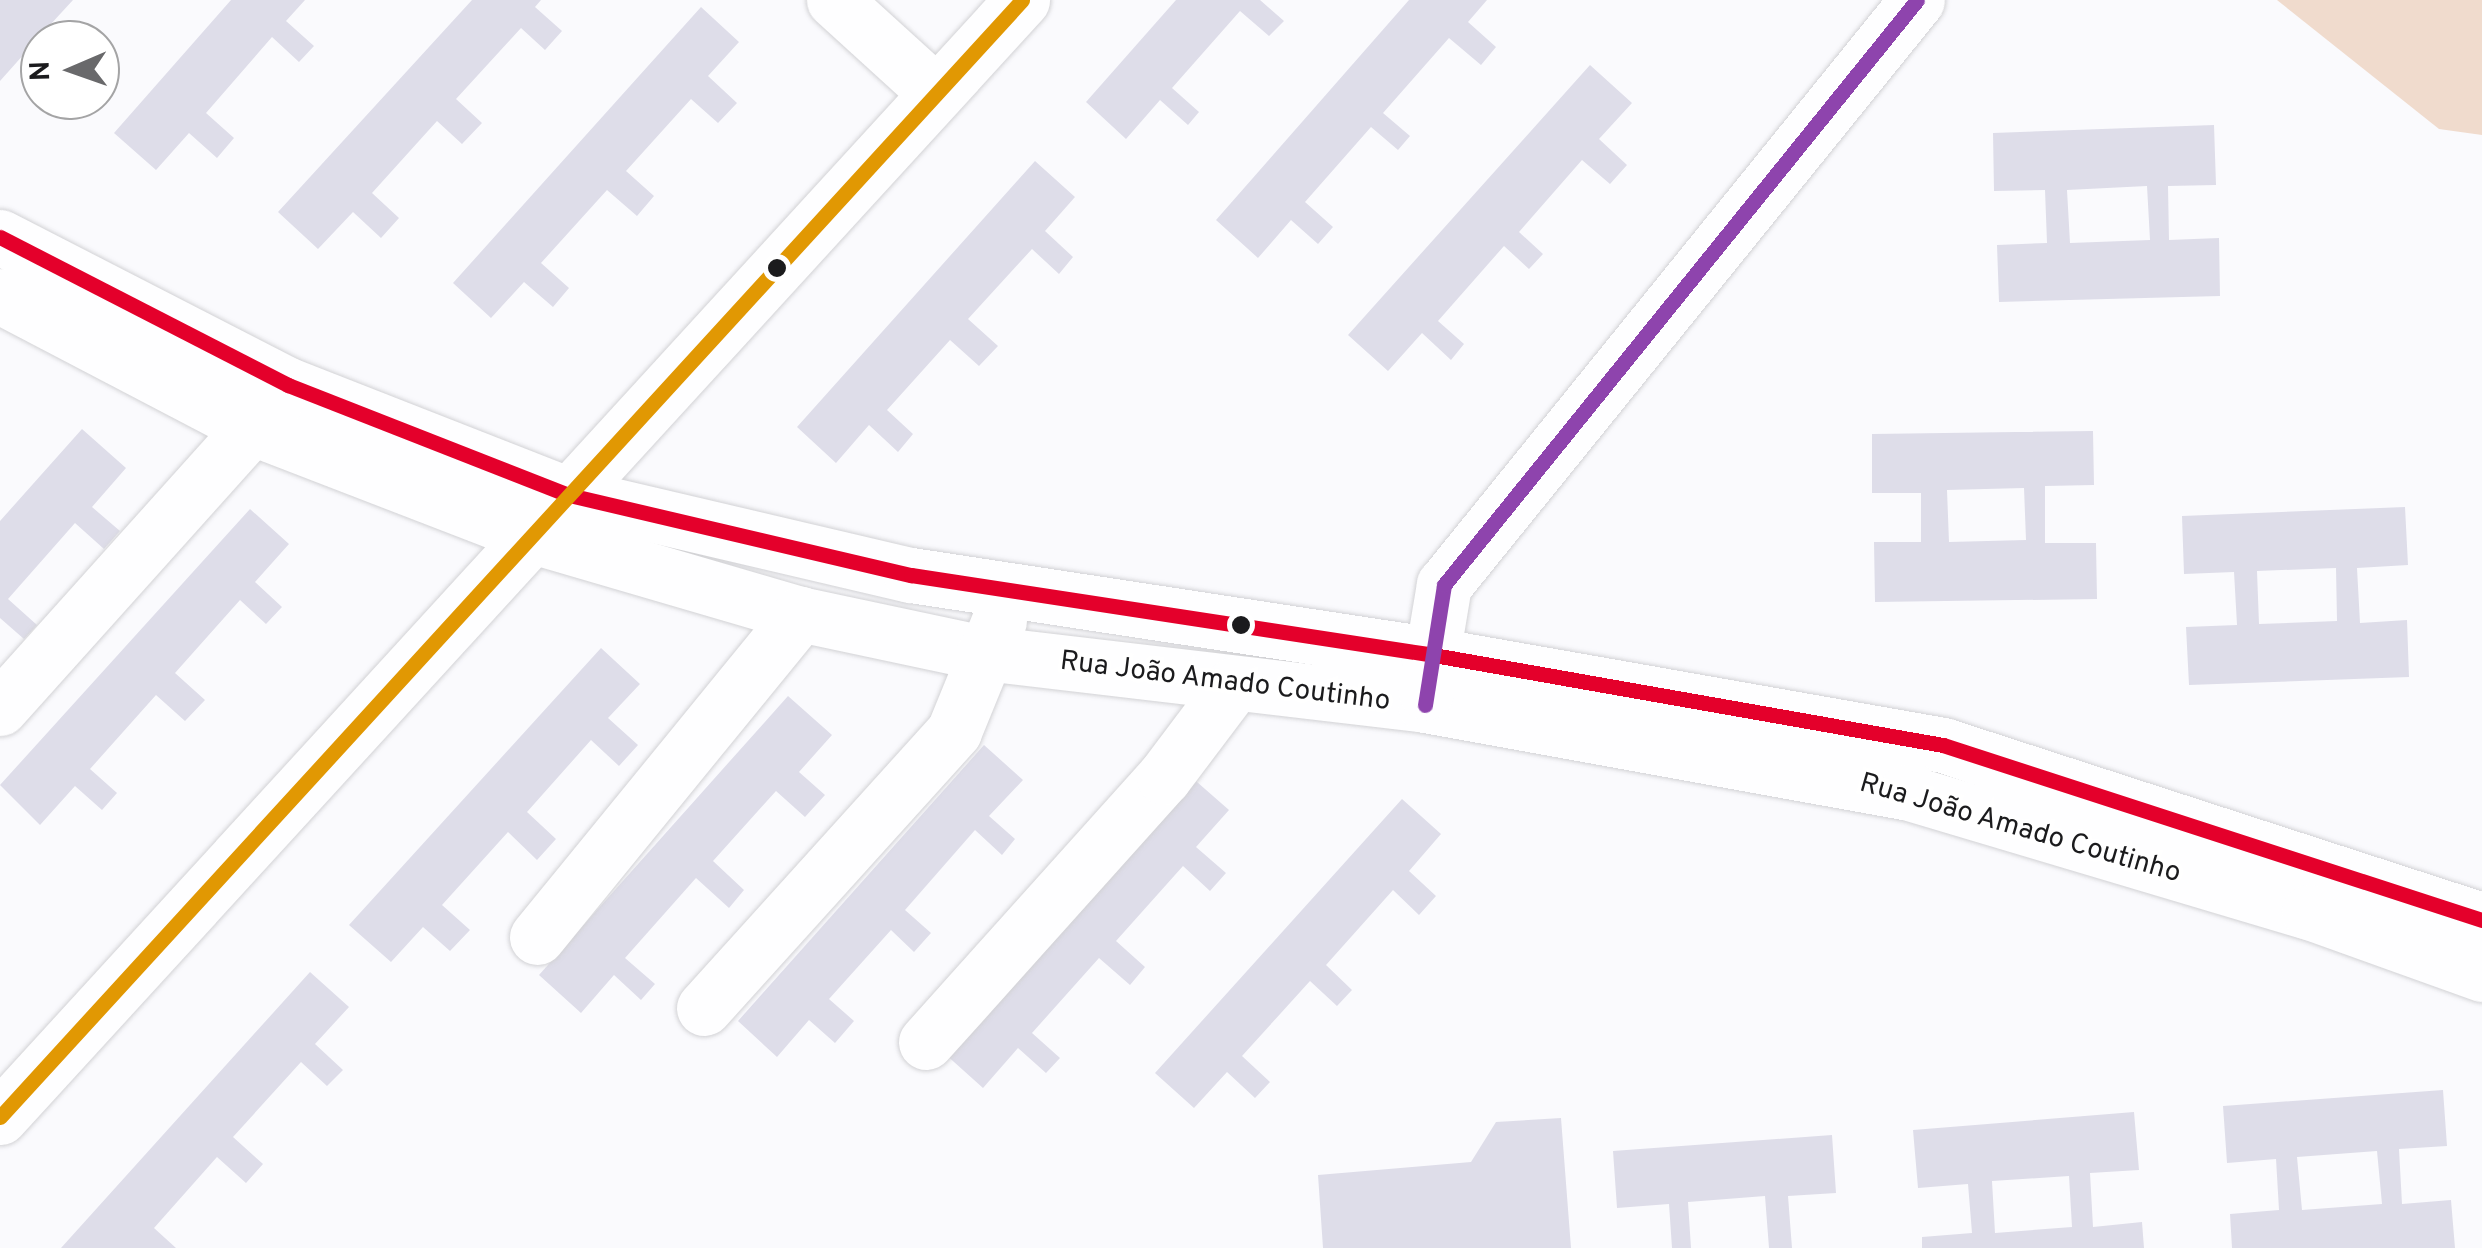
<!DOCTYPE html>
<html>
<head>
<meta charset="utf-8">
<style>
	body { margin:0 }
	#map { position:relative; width:2482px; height:1248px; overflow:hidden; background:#fafafd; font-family:Overpass,sans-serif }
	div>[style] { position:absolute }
	.green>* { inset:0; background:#f0dbcd }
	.building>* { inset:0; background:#dedde9 }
	.roads { filter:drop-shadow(0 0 2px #d2d2d5) drop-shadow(0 0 2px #d2d2d5) }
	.minor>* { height:55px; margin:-27.5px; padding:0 27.5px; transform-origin:27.5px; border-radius:27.5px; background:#fefeff }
	.bus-1>* { height:15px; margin:-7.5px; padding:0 7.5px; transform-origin:7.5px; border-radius:7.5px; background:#e4002b }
	.bus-2>* { height:15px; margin:-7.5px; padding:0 7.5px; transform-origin:7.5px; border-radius:7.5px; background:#8e44ad }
	.bus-3>* { height:15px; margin:-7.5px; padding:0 7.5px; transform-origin:7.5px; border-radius:7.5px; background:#e19803 }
	.dots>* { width:28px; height:28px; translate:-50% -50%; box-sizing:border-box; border:5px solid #fff; border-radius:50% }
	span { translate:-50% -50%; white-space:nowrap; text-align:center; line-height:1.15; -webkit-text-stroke:8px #fff; paint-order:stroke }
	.street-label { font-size:28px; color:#1b1b1d }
	.north { position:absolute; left:20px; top:20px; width:100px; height:100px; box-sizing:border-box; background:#fff; border:2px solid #a4a4a5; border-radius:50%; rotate:268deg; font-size:28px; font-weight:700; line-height:40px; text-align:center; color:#1b1b1d }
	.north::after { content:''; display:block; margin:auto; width:35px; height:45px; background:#69696b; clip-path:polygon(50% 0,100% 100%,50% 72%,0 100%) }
</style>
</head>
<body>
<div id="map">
	<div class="green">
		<div style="clip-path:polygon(2277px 0,2482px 0,2482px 135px,2439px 129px)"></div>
	</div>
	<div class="building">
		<div style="clip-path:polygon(0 0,73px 0,50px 25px,66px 40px,40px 40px,40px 51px,33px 44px,0 81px)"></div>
		<div style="clip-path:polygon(231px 0,305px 0,286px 21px,314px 46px,299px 62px,272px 37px,206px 113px,234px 138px,217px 158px,189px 133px,156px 170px,114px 133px)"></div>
		<div style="clip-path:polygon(472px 0,541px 0,535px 7px,562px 31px,545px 50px,521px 28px,456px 99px,482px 123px,462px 144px,437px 121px,372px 193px,399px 218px,381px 238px,353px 212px,318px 249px,278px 212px)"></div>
		<div style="clip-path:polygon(1176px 0,1260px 0,1284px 21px,1269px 36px,1240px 11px,1172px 88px,1199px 112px,1188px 125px,1160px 100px,1126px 139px,1086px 102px)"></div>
		<div style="clip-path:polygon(1409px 0,1487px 0,1468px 22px,1496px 47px,1481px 65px,1449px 38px,1383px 113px,1410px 136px,1398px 150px,1371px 127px,1305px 202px,1333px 227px,1318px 244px,1291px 220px,1258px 258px,1216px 220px)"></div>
		<div style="clip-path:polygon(701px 7px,739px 42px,708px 76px,737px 103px,718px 123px,691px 99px,626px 171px,654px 196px,637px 216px,607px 190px,541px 263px,569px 288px,553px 307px,524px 282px,491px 318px,453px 283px)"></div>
		<div style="clip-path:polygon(1590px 65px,1632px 103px,1599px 139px,1627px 165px,1610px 184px,1582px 160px,1519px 232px,1543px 254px,1529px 269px,1504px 246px,1438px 321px,1464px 344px,1451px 360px,1422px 333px,1388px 371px,1348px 335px)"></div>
		<div style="clip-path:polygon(evenodd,2214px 125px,2216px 185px,2168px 186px,2169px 240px,2219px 238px,2220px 296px,1999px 302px,1997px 245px,2047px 243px,2045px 190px,1994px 191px,1993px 133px,2214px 125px,2147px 186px,2150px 240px,2070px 243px,2067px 190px,2147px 186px)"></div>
		<div style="clip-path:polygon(1035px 161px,1075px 197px,1045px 231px,1073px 257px,1059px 274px,1032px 249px,968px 319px,998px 346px,979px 366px,950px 340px,887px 410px,913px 434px,898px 452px,869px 425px,836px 463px,797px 427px)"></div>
		<div style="clip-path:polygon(82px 429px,126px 468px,92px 507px,120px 531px,104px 549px,75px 523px,8px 599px,37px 625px,24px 639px,0 618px,0 521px)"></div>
		<div style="clip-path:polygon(evenodd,2093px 431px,2094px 485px,2045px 486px,2045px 543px,2096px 543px,2097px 599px,1875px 602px,1874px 542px,1921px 542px,1921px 493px,1872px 493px,1872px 434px,2093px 431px,2024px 488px,2026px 540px,1949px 542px,1947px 490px,2024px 488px)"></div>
		<div style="clip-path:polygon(evenodd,2405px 507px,2408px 565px,2357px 568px,2360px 623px,2407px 620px,2409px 677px,2189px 685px,2186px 627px,2237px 625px,2234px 572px,2184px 574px,2182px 516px,2405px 507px,2336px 568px,2337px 621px,2259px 624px,2257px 571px,2336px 568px)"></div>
		<div style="clip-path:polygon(250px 509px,289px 544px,255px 582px,282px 607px,266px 624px,240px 600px,175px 673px,205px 700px,185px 721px,156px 695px,90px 769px,117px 793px,102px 810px,75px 786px,40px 825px,0 785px)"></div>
		<div style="clip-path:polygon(601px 648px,640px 684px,608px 718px,638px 745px,619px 766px,591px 740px,527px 812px,556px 839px,537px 860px,508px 832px,442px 905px,470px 930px,450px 951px,423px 927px,391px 962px,349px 925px)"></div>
		<div style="clip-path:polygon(788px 696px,832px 735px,799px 772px,825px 795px,805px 817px,776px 791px,713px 861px,744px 890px,729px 908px,696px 878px,625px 958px,655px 984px,641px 1000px,614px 975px,581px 1013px,539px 975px)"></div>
		<div style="clip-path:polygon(984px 745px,1023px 780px,989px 816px,1015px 839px,1002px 855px,975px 830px,905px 910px,931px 933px,914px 952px,891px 930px,829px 999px,854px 1021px,835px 1043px,809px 1020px,777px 1057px,738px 1021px)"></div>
		<div style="clip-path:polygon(1189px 775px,1229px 810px,1196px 847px,1226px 873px,1210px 891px,1183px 866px,1116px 941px,1145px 967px,1130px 985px,1099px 958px,1032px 1033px,1060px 1058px,1046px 1073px,1018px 1048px,983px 1088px,944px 1053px)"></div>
		<div style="clip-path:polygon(1402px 799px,1441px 834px,1409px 871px,1436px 896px,1419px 915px,1393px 890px,1326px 965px,1352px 990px,1337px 1006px,1310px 981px,1242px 1056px,1270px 1082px,1255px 1098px,1227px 1072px,1194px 1108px,1155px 1073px)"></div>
		<div style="clip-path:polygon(310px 972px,349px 1007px,315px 1044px,343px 1070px,327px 1086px,301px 1062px,233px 1137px,263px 1164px,246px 1183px,217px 1157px,154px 1228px,176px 1248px,61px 1248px)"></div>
		<div style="clip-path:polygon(evenodd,2443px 1090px,2447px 1146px,2399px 1149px,2402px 1204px,2451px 1200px,2455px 1248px,2232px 1248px,2230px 1214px,2279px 1210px,2276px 1159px,2227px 1163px,2223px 1106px,2443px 1090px,2377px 1151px,2382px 1204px,2302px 1210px,2297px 1157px,2377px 1151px)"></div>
		<div style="clip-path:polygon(evenodd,2134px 1112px,2139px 1170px,2090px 1173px,2093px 1227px,2142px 1222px,2144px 1248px,1922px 1248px,1922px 1237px,1972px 1233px,1968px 1184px,1918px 1188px,1913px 1130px,2134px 1112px,2069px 1176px,2072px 1227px,1995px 1233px,1992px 1181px,2069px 1176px)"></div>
		<div style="clip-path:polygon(1561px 1118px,1571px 1248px,1323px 1248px,1318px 1175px,1471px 1162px,1496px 1122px)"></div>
		<div style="clip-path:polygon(1832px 1135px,1836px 1193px,1788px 1196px,1792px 1248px,1769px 1248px,1765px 1196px,1688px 1202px,1691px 1248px,1672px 1248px,1669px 1204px,1617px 1208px,1613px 1151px)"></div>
	</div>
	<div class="roads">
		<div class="minor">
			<div style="left:834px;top:0;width:137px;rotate:42.3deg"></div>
			<div style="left:0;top:237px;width:324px;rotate:27.2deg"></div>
			<div style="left:288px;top:385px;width:302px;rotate:21.4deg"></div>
			<div style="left:569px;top:495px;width:351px;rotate:13.2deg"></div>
			<div style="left:911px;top:575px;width:523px;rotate:8.69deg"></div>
			<div style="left:1428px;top:654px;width:523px;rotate:10.02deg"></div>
			<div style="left:1943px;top:745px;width:567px;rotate:17.99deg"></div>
			<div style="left:0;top:296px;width:285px;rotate:27.6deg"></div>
			<div style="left:253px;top:428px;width:300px;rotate:21.1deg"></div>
			<div style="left:533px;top:536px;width:278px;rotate:16.3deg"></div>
			<div style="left:800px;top:614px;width:188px;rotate:12deg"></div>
			<div style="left:984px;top:653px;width:444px;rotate:6.7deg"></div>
			<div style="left:1425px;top:705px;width:489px;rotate:10.3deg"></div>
			<div style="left:1906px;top:792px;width:420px;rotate:16.6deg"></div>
			<div style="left:2309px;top:912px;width:184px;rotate:19.7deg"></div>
			<div style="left:1426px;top:692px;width:109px;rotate:-80.5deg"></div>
			<div style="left:1444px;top:585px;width:752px;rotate:-51.04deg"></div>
			<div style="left:0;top:708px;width:412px;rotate:-48.1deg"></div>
			<div style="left:537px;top:937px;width:417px;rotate:-50.8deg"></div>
			<div style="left:704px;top:1008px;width:373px;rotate:-47.9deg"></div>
			<div style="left:954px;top:731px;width:119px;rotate:-67.8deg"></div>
			<div style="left:926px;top:1042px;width:356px;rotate:-48.1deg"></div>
			<div style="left:1164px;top:777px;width:116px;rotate:-53deg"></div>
			<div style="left:0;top:1117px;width:1514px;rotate:-47.54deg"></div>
		</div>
	</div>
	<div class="bus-1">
		<div style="left:0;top:237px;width:324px;rotate:27.2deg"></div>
		<div style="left:288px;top:385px;width:302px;rotate:21.4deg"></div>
		<div style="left:569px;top:495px;width:351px;rotate:13.2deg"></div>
		<div style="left:911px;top:575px;width:523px;rotate:8.69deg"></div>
		<div style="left:1428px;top:654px;width:523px;rotate:10.02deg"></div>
		<div style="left:1943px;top:745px;width:567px;rotate:17.99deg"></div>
	</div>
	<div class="bus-2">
		<div style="left:1425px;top:705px;width:121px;rotate:-81deg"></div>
		<div style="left:1444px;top:585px;width:752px;rotate:-51.04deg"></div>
	</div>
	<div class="bus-3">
		<div style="left:0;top:1117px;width:1514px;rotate:-47.54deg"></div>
	</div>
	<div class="dots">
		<div style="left:777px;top:268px;background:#1b1b1d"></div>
		<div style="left:1241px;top:625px;background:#1b1b1d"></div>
	</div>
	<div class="street-label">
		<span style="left:1225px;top:682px;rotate:7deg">Rua João Amado Coutinho</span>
		<span style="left:2020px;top:829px;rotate:16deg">Rua João Amado Coutinho</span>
	</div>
	<div class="north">N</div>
</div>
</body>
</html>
